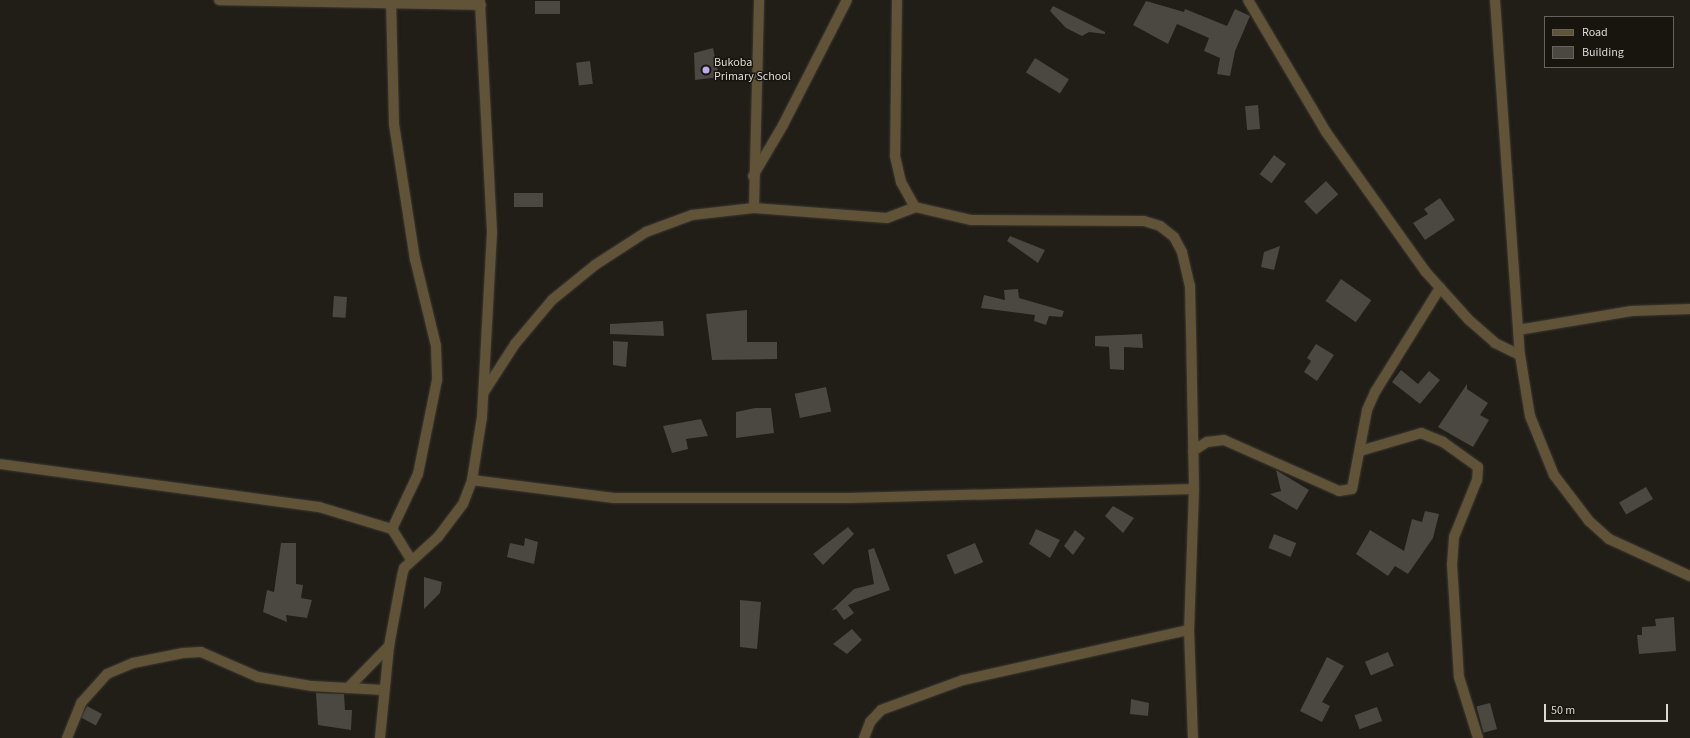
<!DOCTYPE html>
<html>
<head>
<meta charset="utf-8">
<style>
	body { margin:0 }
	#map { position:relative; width:1690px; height:738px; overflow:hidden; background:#211e18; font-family:"Source Sans 3",sans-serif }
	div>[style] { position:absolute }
	.building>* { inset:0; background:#4b4741; transform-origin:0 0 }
	.roads { filter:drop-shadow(0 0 1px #3b3832) drop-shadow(0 0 1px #3b3832) }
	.minor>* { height:10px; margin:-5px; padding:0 5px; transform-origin:5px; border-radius:5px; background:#605337 }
	.dots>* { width:11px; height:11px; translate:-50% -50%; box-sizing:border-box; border:2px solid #18150f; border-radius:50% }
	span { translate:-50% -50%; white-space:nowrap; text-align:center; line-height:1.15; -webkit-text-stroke:3px #18150f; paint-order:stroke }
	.poi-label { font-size:12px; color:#dbd9d5 }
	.left { translate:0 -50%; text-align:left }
	.legend { position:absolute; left:1544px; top:16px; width:130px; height:52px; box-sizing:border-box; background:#18150f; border:1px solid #66635e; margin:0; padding:5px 7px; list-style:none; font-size:12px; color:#dbd9d5 }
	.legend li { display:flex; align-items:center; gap:8px; height:20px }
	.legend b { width:20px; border:1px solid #66635e }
	.scale { position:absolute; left:1544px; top:704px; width:124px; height:18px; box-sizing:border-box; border:2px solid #dbd9d5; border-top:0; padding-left:5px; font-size:12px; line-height:14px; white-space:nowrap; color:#dbd9d5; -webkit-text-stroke:3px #18150f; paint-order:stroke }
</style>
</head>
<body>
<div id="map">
	<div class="building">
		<div style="left:560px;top:1px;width:13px;height:25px;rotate:90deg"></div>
		<div style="clip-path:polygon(1146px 1px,1184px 12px,1185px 9px,1227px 26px,1235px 9px,1250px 16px,1235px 51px,1230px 76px,1217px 74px,1220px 58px,1204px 51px,1209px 38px,1177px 24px,1168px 44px,1133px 25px)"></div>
		<div style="clip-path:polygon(1053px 6px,1105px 32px,1105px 34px,1089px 32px,1082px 36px,1066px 28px,1050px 11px)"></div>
		<div style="clip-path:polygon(713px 48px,719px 77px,695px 80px,694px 53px)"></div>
		<div style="left:1035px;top:58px;width:40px;height:17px;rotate:32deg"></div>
		<div style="left:590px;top:61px;width:23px;height:14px;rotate:83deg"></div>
		<div style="left:1258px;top:105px;width:24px;height:13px;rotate:85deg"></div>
		<div style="left:1274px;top:155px;width:15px;height:24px;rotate:37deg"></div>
		<div style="left:1326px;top:181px;width:18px;height:30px;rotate:47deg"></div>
		<div style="left:543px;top:193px;width:14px;height:29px;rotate:90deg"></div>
		<div style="clip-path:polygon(1440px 198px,1455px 220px,1425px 240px,1413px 223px,1428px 214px,1424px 209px)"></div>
		<div style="clip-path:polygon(1010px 236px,1045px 250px,1038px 263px,1007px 241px)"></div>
		<div style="clip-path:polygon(1280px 246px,1274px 270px,1261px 267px,1264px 252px)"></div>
		<div style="left:1341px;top:279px;width:37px;height:27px;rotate:35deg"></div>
		<div style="clip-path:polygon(1018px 289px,1019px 298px,1064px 311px,1062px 317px,1049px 316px,1046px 325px,1034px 321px,1035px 315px,981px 308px,984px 295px,1005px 300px,1004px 290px)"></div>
		<div style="left:334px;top:296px;width:13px;height:21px;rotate:4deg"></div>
		<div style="clip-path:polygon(747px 310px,747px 342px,777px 342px,777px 359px,712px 360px,706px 314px)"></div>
		<div style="clip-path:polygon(663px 321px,664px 336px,610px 334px,610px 324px)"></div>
		<div style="clip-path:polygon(1142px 334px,1143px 348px,1124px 347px,1124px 370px,1110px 369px,1109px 347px,1095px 346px,1095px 336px)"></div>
		<div style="clip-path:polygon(613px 341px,628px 342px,626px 367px,613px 365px)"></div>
		<div style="clip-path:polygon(1316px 344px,1334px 355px,1317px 381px,1304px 372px,1311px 361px,1307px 358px)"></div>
		<div style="clip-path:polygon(1401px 370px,1418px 384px,1429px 371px,1440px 380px,1420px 404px,1392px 382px)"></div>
		<div style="clip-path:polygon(1467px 384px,1467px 389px,1488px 403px,1480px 415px,1489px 420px,1473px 447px,1438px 427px)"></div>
		<div style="left:826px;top:387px;width:25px;height:32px;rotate:78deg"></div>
		<div style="clip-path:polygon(755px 408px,771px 408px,774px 433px,736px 438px,736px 412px)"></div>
		<div style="clip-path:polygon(701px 419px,708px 436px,686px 439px,688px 449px,672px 453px,663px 426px)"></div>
		<div style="clip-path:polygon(1276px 470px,1309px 490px,1297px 510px,1270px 494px,1281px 491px)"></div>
		<div style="left:1646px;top:487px;width:14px;height:31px;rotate:60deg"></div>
		<div style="clip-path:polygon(1113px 506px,1134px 518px,1123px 533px,1105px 516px)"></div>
		<div style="clip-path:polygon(1425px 511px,1439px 514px,1433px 538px,1408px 574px,1395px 566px,1388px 576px,1356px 554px,1370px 530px,1404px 551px,1412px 519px,1422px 522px)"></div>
		<div style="clip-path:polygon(848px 527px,854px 534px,823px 565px,813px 554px)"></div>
		<div style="clip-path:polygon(1036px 529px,1060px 540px,1050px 558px,1029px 544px)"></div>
		<div style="clip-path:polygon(1075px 530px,1085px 538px,1073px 555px,1064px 546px)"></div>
		<div style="left:1274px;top:534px;width:24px;height:15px;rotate:22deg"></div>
		<div style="clip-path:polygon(525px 538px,538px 542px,534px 564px,507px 557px,510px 543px,524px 546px)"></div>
		<div style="clip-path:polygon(281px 543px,296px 543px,296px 584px,303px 585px,301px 598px,312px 600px,307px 618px,286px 615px,287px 622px,263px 612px,267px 590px,274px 592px)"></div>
		<div style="left:975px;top:543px;width:21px;height:31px;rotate:67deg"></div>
		<div style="clip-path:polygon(874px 548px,890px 590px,848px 605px,854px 613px,844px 620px,836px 609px,831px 611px,854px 589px,874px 584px,868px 550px)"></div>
		<div style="clip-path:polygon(424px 577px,442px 582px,440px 593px,424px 609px)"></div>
		<div style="clip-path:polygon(740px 600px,761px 602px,757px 649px,740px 647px)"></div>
		<div style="clip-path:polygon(1674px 617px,1676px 651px,1639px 654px,1637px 635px,1642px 635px,1642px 627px,1656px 626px,1655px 619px)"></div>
		<div style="clip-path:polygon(852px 629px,862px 640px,847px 654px,833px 644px)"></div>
		<div style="left:1388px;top:652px;width:15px;height:25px;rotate:67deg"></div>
		<div style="clip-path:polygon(1327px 657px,1344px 666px,1322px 702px,1330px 706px,1322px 722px,1300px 711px)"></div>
		<div style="clip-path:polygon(316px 693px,344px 694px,345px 710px,352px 710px,351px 730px,318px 725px)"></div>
		<div style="clip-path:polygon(1131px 699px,1149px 703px,1148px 716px,1130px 714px)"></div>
		<div style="left:1490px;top:703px;width:27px;height:14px;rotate:75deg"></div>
		<div style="left:87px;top:706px;width:17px;height:13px;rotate:28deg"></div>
		<div style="left:1377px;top:707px;width:15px;height:24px;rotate:70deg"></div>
	</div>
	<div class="roads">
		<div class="minor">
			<div style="left:219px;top:0;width:262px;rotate:1.1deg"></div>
			<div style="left:391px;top:0;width:124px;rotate:88.6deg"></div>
			<div style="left:394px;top:124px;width:137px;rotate:81.2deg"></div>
			<div style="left:415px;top:259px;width:89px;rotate:76.4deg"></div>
			<div style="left:436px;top:346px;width:34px;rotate:88deg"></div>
			<div style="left:437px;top:380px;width:96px;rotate:101.4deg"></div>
			<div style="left:418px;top:474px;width:61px;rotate:115.3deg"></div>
			<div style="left:897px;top:0;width:156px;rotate:90.7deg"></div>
			<div style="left:895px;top:156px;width:27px;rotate:77deg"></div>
			<div style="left:901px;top:182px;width:29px;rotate:61deg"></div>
			<div style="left:915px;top:207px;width:57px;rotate:13.1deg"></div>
			<div style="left:971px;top:220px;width:173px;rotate:0.3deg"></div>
			<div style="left:1144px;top:221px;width:17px;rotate:17deg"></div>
			<div style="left:1160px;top:226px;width:18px;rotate:38deg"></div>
			<div style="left:1174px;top:237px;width:17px;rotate:62deg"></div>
			<div style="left:1182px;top:252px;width:35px;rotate:77deg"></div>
			<div style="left:1190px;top:286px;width:44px;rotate:88.7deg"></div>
			<div style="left:1191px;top:330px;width:159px;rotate:88.9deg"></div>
			<div style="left:1194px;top:489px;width:141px;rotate:92deg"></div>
			<div style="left:1189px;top:630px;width:108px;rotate:87.9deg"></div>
			<div style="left:1248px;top:0;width:153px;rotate:59.4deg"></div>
			<div style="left:1326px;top:132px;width:171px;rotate:54.5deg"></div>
			<div style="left:1425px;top:271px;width:66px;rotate:48.1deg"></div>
			<div style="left:1469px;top:320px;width:35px;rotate:41deg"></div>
			<div style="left:1495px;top:343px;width:28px;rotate:26deg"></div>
			<div style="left:1495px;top:0;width:356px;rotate:86deg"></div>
			<div style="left:1520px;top:355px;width:62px;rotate:80.7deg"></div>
			<div style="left:1530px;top:416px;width:64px;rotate:67.9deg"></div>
			<div style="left:1554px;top:475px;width:58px;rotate:52.7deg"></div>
			<div style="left:1589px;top:521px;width:27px;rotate:42deg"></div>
			<div style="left:1609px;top:539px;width:89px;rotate:24.6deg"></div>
			<div style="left:753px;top:176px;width:59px;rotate:-59.5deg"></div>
			<div style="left:783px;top:125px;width:140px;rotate:-62.9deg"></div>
			<div style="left:754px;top:208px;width:208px;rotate:-88.6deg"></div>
			<div style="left:1518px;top:330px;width:115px;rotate:-9.5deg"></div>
			<div style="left:1631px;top:311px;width:59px;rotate:-1.9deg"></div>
			<div style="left:484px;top:392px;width:57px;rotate:-57.1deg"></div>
			<div style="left:515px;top:344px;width:57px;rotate:-49.9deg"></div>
			<div style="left:552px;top:300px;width:55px;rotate:-39.1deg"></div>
			<div style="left:595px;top:265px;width:61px;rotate:-32.9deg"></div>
			<div style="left:646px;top:232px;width:49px;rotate:-20.3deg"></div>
			<div style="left:692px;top:215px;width:62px;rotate:-6.4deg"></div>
			<div style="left:754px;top:208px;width:133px;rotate:4.3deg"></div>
			<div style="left:887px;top:218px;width:30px;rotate:-21deg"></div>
			<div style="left:1193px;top:451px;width:17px;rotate:-33deg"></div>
			<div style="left:1207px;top:442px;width:17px;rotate:-7deg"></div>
			<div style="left:1224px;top:440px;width:126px;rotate:23.9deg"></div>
			<div style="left:1339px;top:491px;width:13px;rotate:-9deg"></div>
			<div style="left:1352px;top:489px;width:80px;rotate:-79.2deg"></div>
			<div style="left:1367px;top:410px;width:20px;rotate:-66deg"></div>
			<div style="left:1375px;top:392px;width:123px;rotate:-58deg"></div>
			<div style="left:1360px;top:451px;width:64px;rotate:-16.4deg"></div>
			<div style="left:1421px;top:433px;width:24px;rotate:22deg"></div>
			<div style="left:1443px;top:442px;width:43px;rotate:35.5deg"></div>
			<div style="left:1478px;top:467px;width:13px;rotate:94deg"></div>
			<div style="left:1477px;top:480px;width:61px;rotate:112deg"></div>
			<div style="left:1454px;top:537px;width:27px;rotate:94deg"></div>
			<div style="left:1452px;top:564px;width:113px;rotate:86.5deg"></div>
			<div style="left:1459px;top:677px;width:64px;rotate:72.7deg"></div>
			<div style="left:0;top:464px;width:322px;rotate:7.7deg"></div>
			<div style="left:319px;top:507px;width:76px;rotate:16.8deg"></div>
			<div style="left:392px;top:529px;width:36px;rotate:58deg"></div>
			<div style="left:472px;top:480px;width:143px;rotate:7.2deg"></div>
			<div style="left:614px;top:498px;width:235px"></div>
			<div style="left:849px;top:498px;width:345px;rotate:-1.5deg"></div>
			<div style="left:348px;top:688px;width:59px;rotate:-45.7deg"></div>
			<div style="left:67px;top:738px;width:38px;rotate:-68deg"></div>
			<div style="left:81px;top:703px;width:39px;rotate:-48deg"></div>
			<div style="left:107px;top:674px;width:28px;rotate:-23deg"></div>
			<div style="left:133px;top:663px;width:51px;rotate:-11.3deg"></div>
			<div style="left:183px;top:653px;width:18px;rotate:-3deg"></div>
			<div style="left:201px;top:652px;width:62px;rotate:23.7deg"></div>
			<div style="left:258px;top:677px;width:55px;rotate:9.5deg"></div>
			<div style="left:312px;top:686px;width:72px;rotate:3.2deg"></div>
			<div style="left:380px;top:738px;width:92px;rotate:-84.4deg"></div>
			<div style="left:389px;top:646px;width:71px;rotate:-79.5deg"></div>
			<div style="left:402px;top:576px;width:8px;rotate:-76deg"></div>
			<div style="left:404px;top:568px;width:46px;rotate:-42.4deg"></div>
			<div style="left:438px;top:537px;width:41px;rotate:-52.9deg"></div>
			<div style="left:463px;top:504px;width:26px;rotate:-69deg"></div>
			<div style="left:472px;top:480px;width:64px;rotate:-81deg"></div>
			<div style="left:482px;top:417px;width:185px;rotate:-86.9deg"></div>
			<div style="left:492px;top:232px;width:232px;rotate:-93deg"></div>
			<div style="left:864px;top:738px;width:17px;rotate:-69deg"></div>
			<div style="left:870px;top:722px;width:16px;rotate:-47deg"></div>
			<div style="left:881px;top:710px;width:87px;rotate:-20.1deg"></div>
			<div style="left:963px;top:680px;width:231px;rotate:-12.5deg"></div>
		</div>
	</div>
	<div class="dots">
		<div style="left:706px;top:70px;background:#bda9f5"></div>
	</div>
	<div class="poi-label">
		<span class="left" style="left:714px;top:70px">Bukoba<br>Primary School</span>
	</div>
	<ul class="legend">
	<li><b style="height:5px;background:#605337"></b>Road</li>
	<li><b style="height:11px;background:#4b4741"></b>Building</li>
	</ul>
	<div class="scale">50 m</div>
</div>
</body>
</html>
